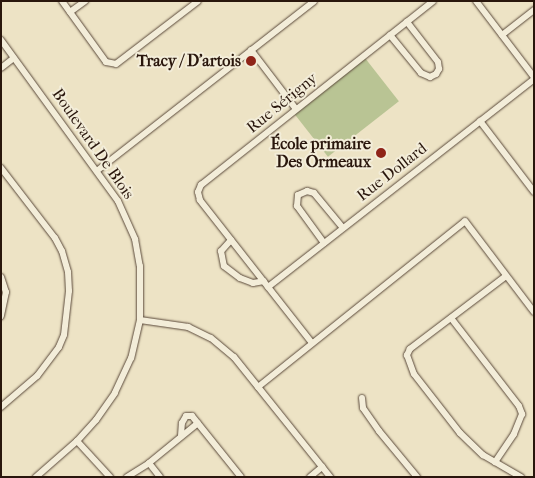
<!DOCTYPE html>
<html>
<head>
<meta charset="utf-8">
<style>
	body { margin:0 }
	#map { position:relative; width:535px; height:478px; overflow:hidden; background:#ede3c5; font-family:"IM FELL French Canon",serif }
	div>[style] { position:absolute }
	.green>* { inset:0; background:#b9c494; transform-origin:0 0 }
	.roads { filter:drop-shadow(0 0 1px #5a493a) drop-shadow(0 0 1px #5a493a) }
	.minor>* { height:6px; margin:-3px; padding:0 3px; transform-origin:3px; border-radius:3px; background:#f3edd9 }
	.dots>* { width:14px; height:14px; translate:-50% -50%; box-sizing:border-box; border:2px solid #f3edd9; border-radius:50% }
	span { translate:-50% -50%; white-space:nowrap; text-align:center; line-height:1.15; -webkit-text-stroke:4px #f3edd9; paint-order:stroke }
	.poi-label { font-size:16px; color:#29160c; font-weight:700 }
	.right { translate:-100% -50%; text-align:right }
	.street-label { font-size:16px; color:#29160c }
	.frame { position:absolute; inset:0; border:2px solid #29160c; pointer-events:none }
</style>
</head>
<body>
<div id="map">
	<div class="green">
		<div style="left:365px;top:58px;width:55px;height:90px;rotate:52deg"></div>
	</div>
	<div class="roads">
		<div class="minor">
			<div style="left:62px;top:1px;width:75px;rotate:54.2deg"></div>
			<div style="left:106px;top:62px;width:10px;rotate:11deg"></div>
			<div style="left:116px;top:64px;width:103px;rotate:-37.5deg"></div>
			<div style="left:476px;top:1px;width:96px;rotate:52.7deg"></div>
			<div style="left:70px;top:12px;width:19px;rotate:-36deg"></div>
			<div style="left:390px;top:35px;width:49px;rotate:50.8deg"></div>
			<div style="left:421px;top:73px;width:10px;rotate:24deg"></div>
			<div style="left:430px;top:77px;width:7px;rotate:-27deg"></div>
			<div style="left:436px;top:74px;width:6px;rotate:-59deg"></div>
			<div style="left:439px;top:69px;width:7px;rotate:-98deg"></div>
			<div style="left:438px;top:62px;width:51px;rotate:-127.8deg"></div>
			<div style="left:502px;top:35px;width:41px;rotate:-38deg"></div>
			<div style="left:1px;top:40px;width:199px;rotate:54deg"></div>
			<div style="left:118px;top:201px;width:42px;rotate:65.9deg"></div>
			<div style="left:135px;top:239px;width:27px;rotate:80deg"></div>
			<div style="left:140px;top:266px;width:54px;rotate:90deg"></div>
			<div style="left:140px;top:320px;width:39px;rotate:103deg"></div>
			<div style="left:131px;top:358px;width:38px;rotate:115deg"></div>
			<div style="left:115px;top:393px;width:33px;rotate:125deg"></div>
			<div style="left:96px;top:420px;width:28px;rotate:132deg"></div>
			<div style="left:77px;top:441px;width:55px;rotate:138.7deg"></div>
			<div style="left:251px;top:50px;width:74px;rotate:52.7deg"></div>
			<div style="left:1px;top:68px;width:16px;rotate:-38deg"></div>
			<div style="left:480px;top:121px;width:89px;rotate:52.7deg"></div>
			<div style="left:1px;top:168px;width:88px;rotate:52.4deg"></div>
			<div style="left:55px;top:238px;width:15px;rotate:62deg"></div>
			<div style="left:62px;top:251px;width:22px;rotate:74deg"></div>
			<div style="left:68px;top:272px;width:19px;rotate:87deg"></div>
			<div style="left:69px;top:291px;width:44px;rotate:96.5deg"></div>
			<div style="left:64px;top:335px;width:13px;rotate:113deg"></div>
			<div style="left:59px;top:347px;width:36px;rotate:127deg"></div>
			<div style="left:37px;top:376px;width:48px;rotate:139.3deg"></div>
			<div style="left:98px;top:170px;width:274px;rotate:-38deg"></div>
			<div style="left:231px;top:240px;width:15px;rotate:132deg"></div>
			<div style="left:221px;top:251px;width:15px;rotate:79deg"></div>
			<div style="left:224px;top:266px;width:20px;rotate:37deg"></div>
			<div style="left:240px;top:278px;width:14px;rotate:21deg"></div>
			<div style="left:253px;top:283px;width:11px;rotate:-10deg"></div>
			<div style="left:324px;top:243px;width:46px;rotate:-126.1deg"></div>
			<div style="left:297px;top:206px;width:11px;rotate:-85deg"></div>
			<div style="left:298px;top:195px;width:10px;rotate:-24deg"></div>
			<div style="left:307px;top:191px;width:7px;rotate:16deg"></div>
			<div style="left:314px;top:193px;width:45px;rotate:50.4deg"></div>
			<div style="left:506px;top:276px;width:121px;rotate:142.8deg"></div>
			<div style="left:410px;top:349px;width:7px;rotate:117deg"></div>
			<div style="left:407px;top:355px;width:20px;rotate:70deg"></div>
			<div style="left:414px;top:374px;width:75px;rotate:52.1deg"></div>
			<div style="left:460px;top:433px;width:32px;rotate:44deg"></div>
			<div style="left:483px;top:455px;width:44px;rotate:30.1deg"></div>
			<div style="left:1px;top:277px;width:16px;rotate:72deg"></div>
			<div style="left:6px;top:292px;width:25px;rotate:102deg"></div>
			<div style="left:268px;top:287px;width:338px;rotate:-38deg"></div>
			<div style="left:451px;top:318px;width:111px;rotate:52.3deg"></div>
			<div style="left:519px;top:406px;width:9px;rotate:69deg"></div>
			<div style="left:522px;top:414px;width:22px;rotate:112deg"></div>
			<div style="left:514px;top:434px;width:34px;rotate:124deg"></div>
			<div style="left:140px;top:320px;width:49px;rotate:8.3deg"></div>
			<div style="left:188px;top:327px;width:25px;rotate:26deg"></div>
			<div style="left:211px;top:338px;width:30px;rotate:40deg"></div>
			<div style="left:234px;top:357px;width:154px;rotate:51.3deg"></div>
			<div style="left:312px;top:343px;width:182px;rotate:-128.1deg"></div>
			<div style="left:200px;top:200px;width:8px;rotate:-104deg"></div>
			<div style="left:198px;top:192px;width:8px;rotate:-67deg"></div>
			<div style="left:201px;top:185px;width:296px;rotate:-38.4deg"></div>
			<div style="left:258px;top:387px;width:265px;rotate:-38.7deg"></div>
			<div style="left:465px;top:221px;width:114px;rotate:52.8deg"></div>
			<div style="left:362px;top:398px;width:10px;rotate:84deg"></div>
			<div style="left:363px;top:408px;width:28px;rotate:55deg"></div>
			<div style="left:379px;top:431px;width:60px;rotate:50.4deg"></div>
			<div style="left:181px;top:436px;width:13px;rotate:-86deg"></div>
			<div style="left:182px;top:423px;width:8px;rotate:-60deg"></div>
			<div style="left:186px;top:416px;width:6px"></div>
			<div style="left:192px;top:416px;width:78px;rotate:51.2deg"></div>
			<div style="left:77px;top:441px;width:49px;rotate:47.5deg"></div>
			<div style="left:149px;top:463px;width:18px;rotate:52deg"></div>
			<div style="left:127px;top:477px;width:26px;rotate:-32deg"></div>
			<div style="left:149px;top:463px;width:63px;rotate:-39.2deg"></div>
			<div style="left:310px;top:477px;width:16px;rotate:-40deg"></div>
		</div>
	</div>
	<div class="dots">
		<div style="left:251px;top:61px;background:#8f2418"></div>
		<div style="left:381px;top:153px;background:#8f2418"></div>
	</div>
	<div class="poi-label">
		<span class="right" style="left:241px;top:61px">Tracy / D'artois</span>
		<span class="right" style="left:371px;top:153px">École primaire<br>Des Ormeaux</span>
	</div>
	<div class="street-label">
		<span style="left:282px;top:103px;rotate:-39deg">Rue Sérigny</span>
		<span style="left:93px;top:144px;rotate:55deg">Boulevard De Blois</span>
		<span style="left:392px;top:172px;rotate:-38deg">Rue Dollard</span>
	</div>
	<div class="frame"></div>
</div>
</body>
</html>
